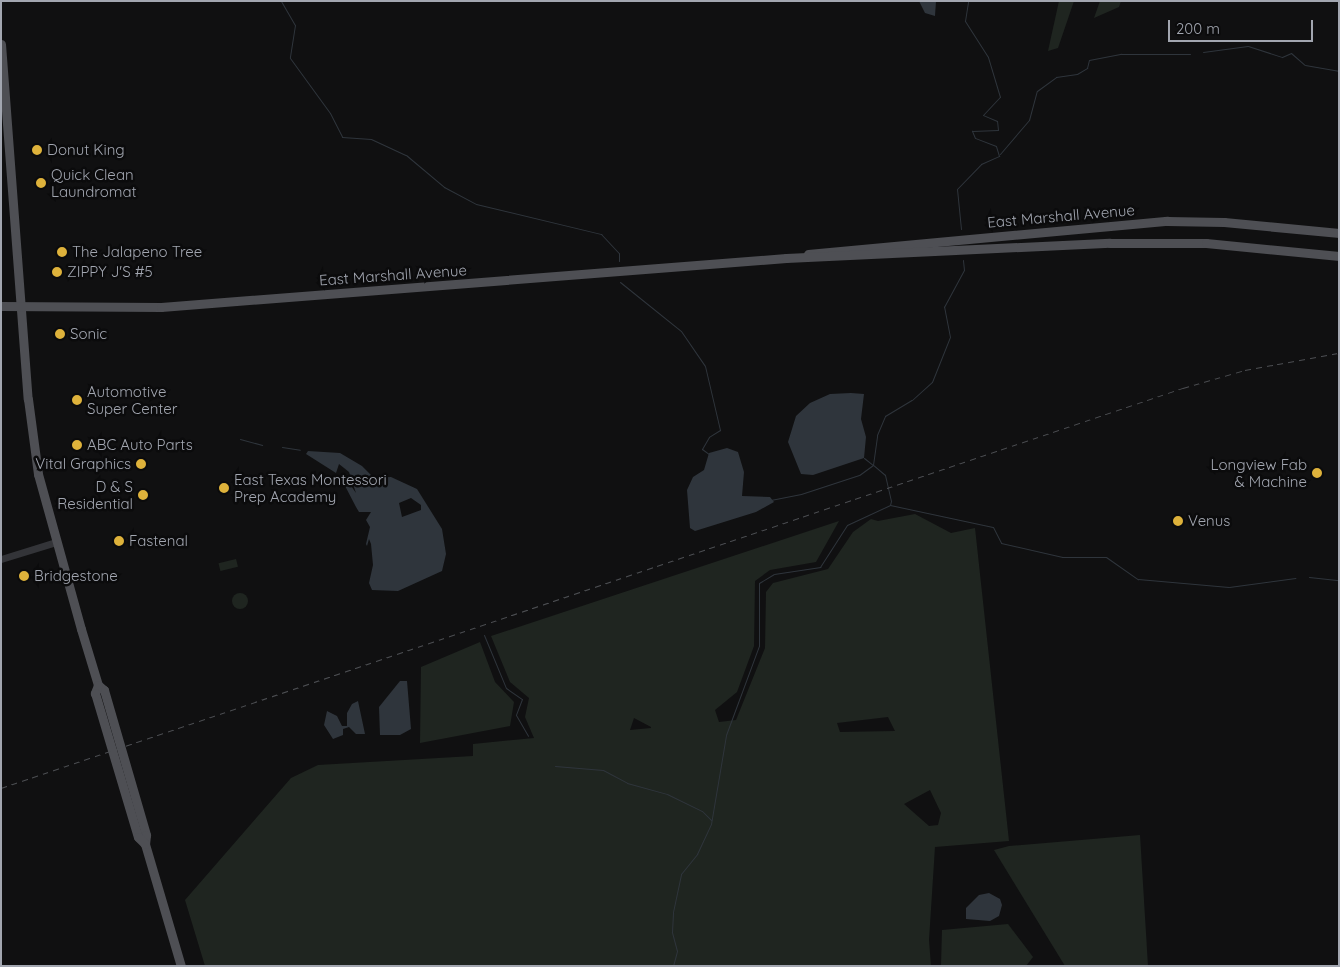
<!DOCTYPE html>
<html>
<head>
<meta charset="utf-8">
<style>
	body { margin:0 }
	#map { position:relative; width:1340px; height:967px; overflow:hidden; background:#101011; font-family:Quicksand,sans-serif }
	div>[style] { position:absolute }
	.green>* { inset:0; background:#1f2520; transform-origin:0 0 }
	.round { border-radius:50% }
	.water>* { inset:0; background:#2f353c }
	.stream>* { height:1px; margin:-0.5px; padding:0 0.5px; transform-origin:0.5px; border-radius:0.5px; background:#2f353c }
	.tertiary>* { height:7px; margin:-3.5px; padding:0 3.5px; transform-origin:3.5px; border-radius:3.5px; background:#333438 }
	.primary>* { height:9px; margin:-4.5px; padding:0 4.5px; transform-origin:4.5px; border-radius:4.5px; background:#4e4f54 }
	.rail>* { height:1px; margin-top:-0.5px; transform-origin:0; background:repeating-linear-gradient(90deg,#4c4e52 0 6px,transparent 0 11px) }
	.dots>* { width:14px; height:14px; translate:-50% -50%; box-sizing:border-box; border:2px solid #0b0b0c; border-radius:50% }
	span { translate:-50% -50%; white-space:nowrap; text-align:center; line-height:1.15; -webkit-text-stroke:5px #0b0b0c; paint-order:stroke }
	.poi-label { font-size:15px; color:#a2a6b0 }
	.left { translate:0 -50%; text-align:left }
	.right { translate:-100% -50%; text-align:right }
	.street-label { font-size:15px; color:#a2a6b0 }
	.frame { position:absolute; inset:0; border:2px solid #a2a6b0; pointer-events:none }
	.scale { position:absolute; left:1168px; top:20px; width:145px; height:22px; box-sizing:border-box; border:2px solid #a2a6b0; border-top:0; padding-left:6px; font-size:15px; line-height:18px; white-space:nowrap; color:#a2a6b0; -webkit-text-stroke:4px #0b0b0c; paint-order:stroke }
</style>
</head>
<body>
<div id="map">
	<div class="green">
		<div style="clip-path:polygon(1059px 1px,1074px 1px,1058px 48px,1048px 51px)"></div>
		<div style="clip-path:polygon(1100px 1px,1121px 1px,1119px 7px,1094px 18px)"></div>
		<div style="clip-path:polygon(evenodd,915px 514px,951px 533px,975px 528px,1009px 841px,935px 847px,929px 940px,931px 966px,205px 966px,185px 900px,291px 778px,318px 765px,473px 756px,473px 744px,534px 738px,525px 717px,529px 698px,510px 682px,491px 636px,839px 521px,816px 562px,770px 570px,755px 581px,754px 646px,737px 692px,715px 710px,719px 722px,736px 720px,765px 648px,766px 592px,773px 583px,828px 569px,853px 532px,871px 519px,878px 521px,915px 514px,888px 717px,895px 731px,840px 732px,837px 723px,888px 717px,915px 514px,634px 718px,651px 727px,651px 728px,630px 730px,634px 718px,915px 514px,930px 790px,941px 813px,938px 825px,929px 826px,904px 804px,930px 790px)"></div>
		<div style="left:236px;top:559px;width:8px;height:18px;rotate:76deg"></div>
		<div class="round" style="left:232px;top:593px;width:16px;height:16px"></div>
		<div style="clip-path:polygon(480px 642px,495px 682px,514px 702px,510px 726px,420px 743px,421px 667px)"></div>
		<div style="clip-path:polygon(1140px 835px,1148px 966px,1065px 966px,994px 850px,1009px 846px)"></div>
		<div style="clip-path:polygon(1008px 924px,1033px 957px,1026px 966px,941px 966px,942px 930px)"></div>
	</div>
	<div class="water">
		<div style="clip-path:polygon(919px 1px,936px 1px,935px 16px,925px 13px)"></div>
		<div style="clip-path:polygon(851px 393px,864px 394px,861px 419px,866px 437px,864px 458px,813px 475px,801px 474px,788px 442px,796px 416px,810px 403px,830px 394px)"></div>
		<div style="clip-path:polygon(727px 448px,738px 452px,744px 472px,742px 496px,770px 497px,774px 502px,756px 512px,695px 531px,690px 528px,687px 490px,693px 477px,704px 470px,709px 453px)"></div>
		<div style="clip-path:polygon(evenodd,308px 451px,340px 453px,362px 466px,374px 478px,391px 477px,417px 489px,442px 529px,446px 554px,442px 571px,398px 591px,372px 590px,369px 583px,373px 565px,371px 544px,369px 539px,367px 546px,366px 544px,370px 527px,366px 520px,371px 512px,359px 512px,356px 507px,343px 482px,347px 480px,356px 493px,349px 472px,339px 464px,336px 473px,306px 454px,308px 451px,411px 498px,421px 505px,421px 510px,402px 517px,399px 503px,411px 498px)"></div>
		<div style="clip-path:polygon(400px 681px,407px 681px,411px 729px,400px 735px,380px 735px,379px 707px)"></div>
		<div style="clip-path:polygon(358px 701px,365px 734px,356px 734px,349px 727px,343px 729px,343px 735px,333px 739px,324px 725px,327px 711px,337px 716px,342px 726px,347px 726px,347px 713px,352px 704px)"></div>
		<div style="clip-path:polygon(989px 893px,1000px 899px,1002px 905px,999px 916px,990px 921px,966px 919px,966px 908px,979px 895px)"></div>
	</div>
	<div class="stream">
		<div style="left:281px;top:1px;width:28px;rotate:60deg"></div>
		<div style="left:295px;top:25px;width:33px;rotate:99deg"></div>
		<div style="left:290px;top:58px;width:68px;rotate:54deg"></div>
		<div style="left:330px;top:113px;width:27px;rotate:63deg"></div>
		<div style="left:342px;top:137px;width:29px;rotate:4deg"></div>
		<div style="left:371px;top:139px;width:38px;rotate:25deg"></div>
		<div style="left:406px;top:155px;width:50px;rotate:40.1deg"></div>
		<div style="left:444px;top:187px;width:36px;rotate:28deg"></div>
		<div style="left:476px;top:204px;width:129px;rotate:13.5deg"></div>
		<div style="left:601px;top:234px;width:26px;rotate:47deg"></div>
		<div style="left:619px;top:253px;width:8px;rotate:90deg"></div>
		<div style="left:1203px;top:52px;width:45px;rotate:-7.6deg"></div>
		<div style="left:1248px;top:46px;width:36px;rotate:18deg"></div>
		<div style="left:1282px;top:57px;width:10px;rotate:-24deg"></div>
		<div style="left:1291px;top:53px;width:18px;rotate:41deg"></div>
		<div style="left:1305px;top:65px;width:35px;rotate:10deg"></div>
		<div style="left:1000px;top:154px;width:45px;rotate:-49.5deg"></div>
		<div style="left:1029px;top:120px;width:30px;rotate:-75deg"></div>
		<div style="left:1037px;top:91px;width:24px;rotate:-36deg"></div>
		<div style="left:1056px;top:77px;width:21px;rotate:-8deg"></div>
		<div style="left:1077px;top:74px;width:12px;rotate:-31deg"></div>
		<div style="left:1087px;top:68px;width:8px;rotate:-76deg"></div>
		<div style="left:1089px;top:60px;width:33px;rotate:-11deg"></div>
		<div style="left:1121px;top:54px;width:69px"></div>
		<div style="left:961px;top:229px;width:40px;rotate:-95.7deg"></div>
		<div style="left:957px;top:189px;width:35px;rotate:-46deg"></div>
		<div style="left:981px;top:164px;width:20px;rotate:-24deg"></div>
		<div style="left:999px;top:156px;width:10px;rotate:-107deg"></div>
		<div style="left:996px;top:146px;width:22px;rotate:-159deg"></div>
		<div style="left:975px;top:138px;width:8px;rotate:-113deg"></div>
		<div style="left:972px;top:131px;width:26px;rotate:-2deg"></div>
		<div style="left:998px;top:130px;width:9px;rotate:-96deg"></div>
		<div style="left:997px;top:121px;width:15px;rotate:-157deg"></div>
		<div style="left:983px;top:115px;width:25px;rotate:-47deg"></div>
		<div style="left:1000px;top:97px;width:42px;rotate:-106.7deg"></div>
		<div style="left:988px;top:57px;width:43px;rotate:-122.6deg"></div>
		<div style="left:965px;top:21px;width:20px;rotate:-81deg"></div>
		<div style="left:620px;top:282px;width:78px;rotate:38.8deg"></div>
		<div style="left:681px;top:331px;width:42px;rotate:55.6deg"></div>
		<div style="left:705px;top:366px;width:66px;rotate:76.8deg"></div>
		<div style="left:720px;top:430px;width:13px;rotate:148deg"></div>
		<div style="left:709px;top:437px;width:14px;rotate:120deg"></div>
		<div style="left:702px;top:449px;width:9px;rotate:36deg"></div>
		<div style="left:240px;top:439px;width:23px;rotate:15deg"></div>
		<div style="left:282px;top:447px;width:18px;rotate:9deg"></div>
		<div style="left:864px;top:458px;width:11px;rotate:38deg"></div>
		<div style="left:873px;top:465px;width:30px;rotate:-82deg"></div>
		<div style="left:877px;top:435px;width:21px;rotate:-67deg"></div>
		<div style="left:885px;top:416px;width:31px;rotate:-31deg"></div>
		<div style="left:912px;top:400px;width:27px;rotate:-42deg"></div>
		<div style="left:932px;top:382px;width:48px;rotate:-68.2deg"></div>
		<div style="left:950px;top:337px;width:31px;rotate:-101deg"></div>
		<div style="left:944px;top:307px;width:42px;rotate:-61.6deg"></div>
		<div style="left:964px;top:270px;width:10px;rotate:-96deg"></div>
		<div style="left:890px;top:505px;width:105px;rotate:12.1deg"></div>
		<div style="left:993px;top:527px;width:18px;rotate:63deg"></div>
		<div style="left:1001px;top:543px;width:63px;rotate:12.9deg"></div>
		<div style="left:1062px;top:557px;width:44px"></div>
		<div style="left:1106px;top:557px;width:39px;rotate:35deg"></div>
		<div style="left:1138px;top:579px;width:91px;rotate:5deg"></div>
		<div style="left:1229px;top:587px;width:67px;rotate:-7.8deg"></div>
		<div style="left:1309px;top:577px;width:30px;rotate:6deg"></div>
		<div style="left:484px;top:635px;width:57px;rotate:67.5deg"></div>
		<div style="left:506px;top:688px;width:19px;rotate:35deg"></div>
		<div style="left:522px;top:699px;width:17px;rotate:111deg"></div>
		<div style="left:516px;top:715px;width:24px;rotate:60deg"></div>
		<div style="left:555px;top:766px;width:48px;rotate:4.8deg"></div>
		<div style="left:603px;top:770px;width:27px;rotate:28deg"></div>
		<div style="left:627px;top:783px;width:41px;rotate:15.4deg"></div>
		<div style="left:667px;top:794px;width:39px;rotate:26deg"></div>
		<div style="left:702px;top:811px;width:13px;rotate:45deg"></div>
		<div style="left:673px;top:966px;width:16px;rotate:-75deg"></div>
		<div style="left:677px;top:951px;width:20px;rotate:-105deg"></div>
		<div style="left:672px;top:932px;width:20px;rotate:-87deg"></div>
		<div style="left:673px;top:912px;width:39px;rotate:-78deg"></div>
		<div style="left:681px;top:874px;width:26px;rotate:-51deg"></div>
		<div style="left:697px;top:854px;width:33px;rotate:-65deg"></div>
		<div style="left:711px;top:824px;width:90px;rotate:-80.4deg"></div>
		<div style="left:726px;top:735px;width:95px;rotate:-69.7deg"></div>
		<div style="left:759px;top:646px;width:63px;rotate:-90deg"></div>
		<div style="left:759px;top:583px;width:17px;rotate:-31deg"></div>
		<div style="left:774px;top:574px;width:47px;rotate:-8.7deg"></div>
		<div style="left:820px;top:567px;width:50px;rotate:-57.3deg"></div>
		<div style="left:847px;top:525px;width:47px;rotate:-24.9deg"></div>
		<div style="left:890px;top:505px;width:4px;rotate:-76deg"></div>
		<div style="left:891px;top:501px;width:27px;rotate:-103deg"></div>
		<div style="left:885px;top:475px;width:16px;rotate:-140deg"></div>
		<div style="left:873px;top:465px;width:17px;rotate:144deg"></div>
		<div style="left:859px;top:475px;width:61px;rotate:161.9deg"></div>
		<div style="left:801px;top:494px;width:31px;rotate:169deg"></div>
	</div>
	<div class="tertiary">
		<div style="left:1px;top:559px;width:58px;rotate:-17.2deg"></div>
	</div>
	<div class="primary">
		<div style="left:1px;top:44px;width:356px;rotate:85.7deg"></div>
		<div style="left:28px;top:399px;width:76px;rotate:82.4deg"></div>
		<div style="left:38px;top:474px;width:161px;rotate:74.5deg"></div>
		<div style="left:81px;top:629px;width:59px;rotate:73.1deg"></div>
		<div style="left:98px;top:685px;width:8px;rotate:40deg"></div>
		<div style="left:104px;top:690px;width:151px;rotate:73.8deg"></div>
		<div style="left:146px;top:835px;width:9px;rotate:96deg"></div>
		<div style="left:145px;top:844px;width:127px;rotate:73.6deg"></div>
		<div style="left:808px;top:254px;width:361px;rotate:-5.3deg"></div>
		<div style="left:1167px;top:221px;width:57px;rotate:1deg"></div>
		<div style="left:1224px;top:222px;width:116px;rotate:5.5deg"></div>
		<div style="left:1px;top:306px;width:160px;rotate:0.4deg"></div>
		<div style="left:161px;top:307px;width:627px;rotate:-4.48deg"></div>
		<div style="left:786px;top:258px;width:324px;rotate:-2.7deg"></div>
		<div style="left:1110px;top:243px;width:96px"></div>
		<div style="left:1206px;top:243px;width:134px;rotate:5.6deg"></div>
		<div style="left:98px;top:685px;width:9px;rotate:111deg"></div>
		<div style="left:95px;top:693px;width:150px;rotate:73.4deg"></div>
		<div style="left:138px;top:837px;width:10px;rotate:45deg"></div>
	</div>
	<div class="rail">
		<div style="left:1px;top:788px;width:1248px;rotate:-18.7deg"></div>
		<div style="left:1183px;top:388px;width:65px;rotate:-16.2deg"></div>
		<div style="left:1245px;top:370px;width:96px;rotate:-10.3deg"></div>
	</div>
	<div class="dots">
		<div style="left:37px;top:150px;background:#deb23b"></div>
		<div style="left:41px;top:183px;background:#deb23b"></div>
		<div style="left:62px;top:252px;background:#deb23b"></div>
		<div style="left:57px;top:272px;background:#deb23b"></div>
		<div style="left:60px;top:334px;background:#deb23b"></div>
		<div style="left:77px;top:400px;background:#deb23b"></div>
		<div style="left:77px;top:445px;background:#deb23b"></div>
		<div style="left:141px;top:464px;background:#deb23b"></div>
		<div style="left:1317px;top:473px;background:#deb23b"></div>
		<div style="left:224px;top:488px;background:#deb23b"></div>
		<div style="left:143px;top:495px;background:#deb23b"></div>
		<div style="left:1178px;top:521px;background:#deb23b"></div>
		<div style="left:119px;top:541px;background:#deb23b"></div>
		<div style="left:24px;top:576px;background:#deb23b"></div>
	</div>
	<div class="poi-label">
		<span class="left" style="left:47px;top:150px">Donut King</span>
		<span class="left" style="left:51px;top:183px">Quick Clean<br>Laundromat</span>
		<span class="left" style="left:72px;top:252px">The Jalapeno Tree</span>
		<span class="left" style="left:67px;top:272px">ZIPPY J'S #5</span>
		<span class="left" style="left:70px;top:334px">Sonic</span>
		<span class="left" style="left:87px;top:400px">Automotive<br>Super Center</span>
		<span class="left" style="left:87px;top:445px">ABC Auto Parts</span>
		<span class="right" style="left:131px;top:464px">Vital Graphics</span>
		<span class="right" style="left:1307px;top:473px">Longview Fab<br>&amp; Machine</span>
		<span class="left" style="left:234px;top:488px">East Texas Montessori<br>Prep Academy</span>
		<span class="right" style="left:133px;top:495px">D &amp; S<br>Residential</span>
		<span class="left" style="left:1188px;top:521px">Venus</span>
		<span class="left" style="left:129px;top:541px">Fastenal</span>
		<span class="left" style="left:34px;top:576px">Bridgestone</span>
	</div>
	<div class="street-label">
		<span style="left:1061px;top:216px;rotate:-5deg">East Marshall Avenue</span>
		<span style="left:393px;top:275px;rotate:-4deg">East Marshall Avenue</span>
	</div>
	<div class="frame"></div>
	<div class="scale">200 m</div>
</div>
</body>
</html>
